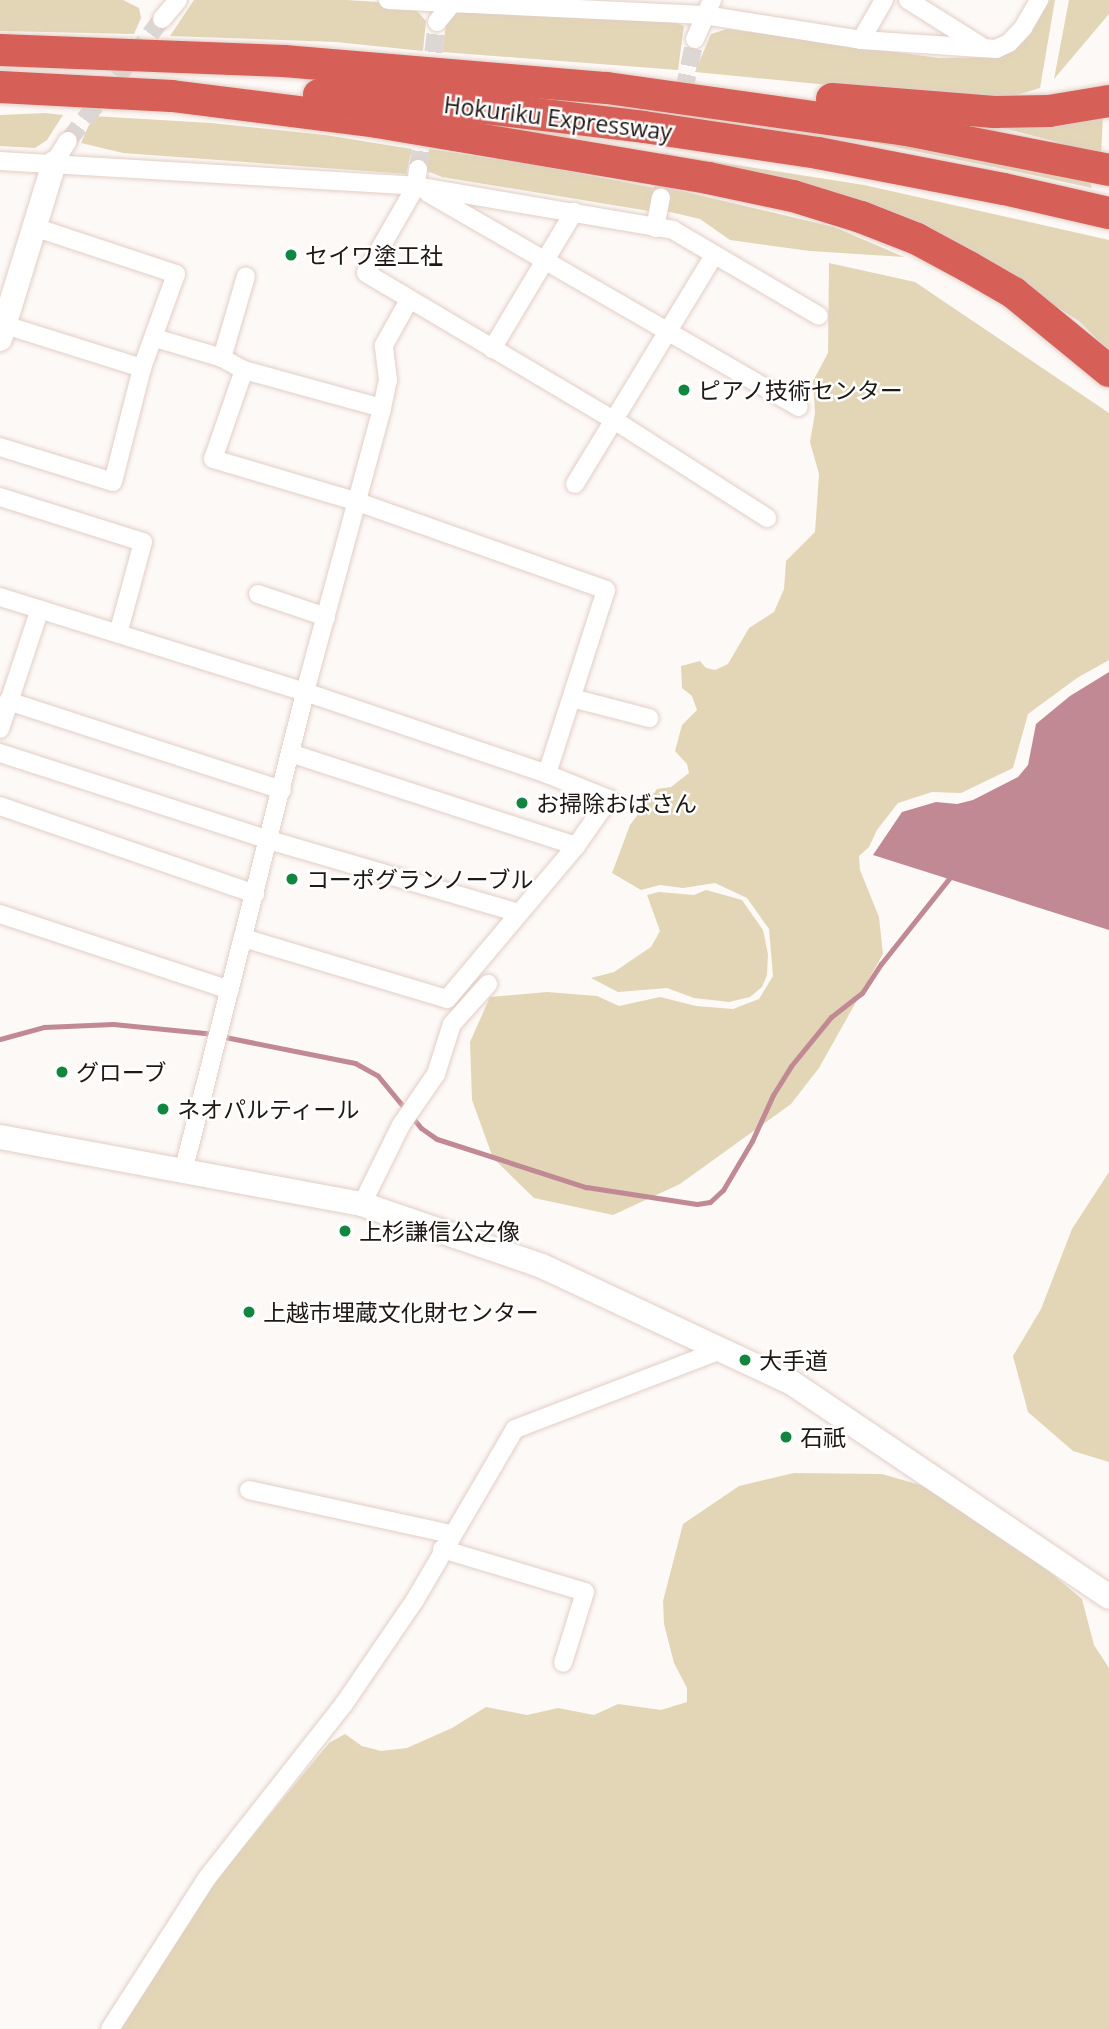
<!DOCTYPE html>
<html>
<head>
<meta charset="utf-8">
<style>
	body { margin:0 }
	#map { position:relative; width:1109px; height:2029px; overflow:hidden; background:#fdf9f7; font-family:"Open Sans","Noto Sans JP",sans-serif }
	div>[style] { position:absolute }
	.green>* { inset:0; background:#e2d6b7 }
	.water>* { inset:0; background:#c08994 }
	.stream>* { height:5px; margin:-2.5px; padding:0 2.5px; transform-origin:2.5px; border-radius:2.5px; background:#c08994 }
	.street-tunnel>* { height:18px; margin-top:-9px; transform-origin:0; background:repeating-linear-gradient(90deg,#dcd7d5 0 18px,transparent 0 27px) }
	.roads { filter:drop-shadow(0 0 2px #e2cec4) drop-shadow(0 0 2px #e2cec4) }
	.street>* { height:18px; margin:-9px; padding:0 9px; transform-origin:9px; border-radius:9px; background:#fff }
	.secondary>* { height:24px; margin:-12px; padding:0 12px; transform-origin:12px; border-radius:12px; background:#fff }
	.highway>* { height:32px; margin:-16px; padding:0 16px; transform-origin:16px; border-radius:16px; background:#d65f58 }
	.dots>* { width:19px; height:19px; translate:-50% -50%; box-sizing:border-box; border:4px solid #fff; border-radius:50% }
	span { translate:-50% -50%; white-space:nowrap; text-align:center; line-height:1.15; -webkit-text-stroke:5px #fff; paint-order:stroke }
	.street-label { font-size:23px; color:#1f1815 }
	.poi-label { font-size:23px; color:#1f1815 }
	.left { translate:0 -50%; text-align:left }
</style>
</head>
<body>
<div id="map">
	<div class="green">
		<div style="clip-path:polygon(0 0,123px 0,139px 8px,141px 18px,134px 34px,0 31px)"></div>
		<div style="clip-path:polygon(194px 0,346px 0,411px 4px,426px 21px,423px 51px,336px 42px,170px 36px)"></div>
		<div style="clip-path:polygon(1050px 0,1055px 0,1040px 88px,1017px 95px,963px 98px,695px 72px,711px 34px,727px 29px,939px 58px,1000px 57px,1026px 38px)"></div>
		<div style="clip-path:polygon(1069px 0,1109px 0,1109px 14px,1054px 79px)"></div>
		<div style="clip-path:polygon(460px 10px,671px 21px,684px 26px,678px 70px,442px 52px,446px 25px)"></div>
		<div style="clip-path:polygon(46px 113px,63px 115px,47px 140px,35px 148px,0 146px,0 115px)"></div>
		<div style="clip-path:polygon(1103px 113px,1101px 159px,1053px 141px,981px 122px)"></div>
		<div style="clip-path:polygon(93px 116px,211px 123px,325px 135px,412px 149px,406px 174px,123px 153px,81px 143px)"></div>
		<div style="clip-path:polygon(841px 136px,1087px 173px,1092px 188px,1019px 172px)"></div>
		<div style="clip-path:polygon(429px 149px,536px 165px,655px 188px,649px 211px,442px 177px,427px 171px)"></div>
		<div style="clip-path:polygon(678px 156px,864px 185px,1109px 240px,1109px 351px,1079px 321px,1035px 293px,676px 162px)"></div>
		<div style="clip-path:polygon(669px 188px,834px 227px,904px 257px,810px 251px,730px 240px,700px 219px,666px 211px)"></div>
		<div style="clip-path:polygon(829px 263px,915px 282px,1109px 413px,1109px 660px,1077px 678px,1028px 714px,1013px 768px,961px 793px,932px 792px,898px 803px,877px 830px,869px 847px,859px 856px,860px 870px,879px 917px,883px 954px,819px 1068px,791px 1104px,680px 1184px,613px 1215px,534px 1198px,493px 1158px,472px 1100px,470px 1042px,490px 997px,547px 992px,597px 996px,619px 1006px,660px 997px,696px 1006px,733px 1009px,759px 999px,773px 976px,769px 929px,747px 898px,715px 883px,683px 888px,660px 885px,641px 890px,612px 873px,630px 825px,657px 789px,671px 787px,689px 773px,687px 764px,675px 751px,682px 725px,697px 710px,692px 696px,682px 688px,681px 666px,700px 661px,706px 668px,715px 670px,728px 664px,749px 628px,774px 612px,784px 589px,786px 561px,815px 532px,819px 474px,810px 442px,815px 413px,813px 381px,828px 353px)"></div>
		<div style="clip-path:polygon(706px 890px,742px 900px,763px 930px,768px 954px,767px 975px,762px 987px,750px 997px,729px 1002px,694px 998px,667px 988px,618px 992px,591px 978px,614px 972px,651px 947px,660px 931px,647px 895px,659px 892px,694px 895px)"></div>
		<div style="clip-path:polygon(1109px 1172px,1109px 1462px,1073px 1451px,1028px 1412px,1013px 1356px,1041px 1309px,1072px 1229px)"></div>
		<div style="clip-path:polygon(794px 1473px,882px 1474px,927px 1487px,1027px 1553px,1082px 1599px,1094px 1645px,1109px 1668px,1109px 2029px,112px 2029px,208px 1890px,329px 1743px,345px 1734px,362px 1746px,381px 1751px,407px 1748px,452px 1728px,486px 1707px,527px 1715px,558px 1708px,594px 1715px,618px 1704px,661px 1710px,687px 1702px,687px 1688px,674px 1663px,664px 1624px,663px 1601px,683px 1524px,739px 1486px)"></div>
	</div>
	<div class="water">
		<div style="clip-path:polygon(1109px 672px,1109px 930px,873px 855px,902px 812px,936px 802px,957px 804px,973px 800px,1018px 777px,1028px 765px,1036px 724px,1070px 696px)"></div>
	</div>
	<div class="stream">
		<div style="left:0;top:1039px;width:46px;rotate:-15.3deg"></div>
		<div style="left:44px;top:1027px;width:69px;rotate:-2.5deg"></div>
		<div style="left:113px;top:1024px;width:92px;rotate:5.6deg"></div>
		<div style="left:205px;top:1033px;width:153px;rotate:11.3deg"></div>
		<div style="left:355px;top:1063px;width:26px;rotate:29deg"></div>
		<div style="left:378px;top:1076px;width:67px;rotate:50.4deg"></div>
		<div style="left:421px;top:1128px;width:19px;rotate:35deg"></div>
		<div style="left:437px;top:1139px;width:157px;rotate:17.9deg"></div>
		<div style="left:586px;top:1187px;width:112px;rotate:8.7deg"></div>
		<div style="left:697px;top:1204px;width:13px;rotate:-9deg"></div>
		<div style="left:710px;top:1202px;width:18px;rotate:-43deg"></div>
		<div style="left:723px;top:1190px;width:57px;rotate:-59.4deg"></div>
		<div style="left:752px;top:1141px;width:51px;rotate:-65.5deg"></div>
		<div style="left:773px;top:1095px;width:34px;rotate:-58deg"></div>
		<div style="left:791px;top:1066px;width:63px;rotate:-50.8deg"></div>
		<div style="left:831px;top:1017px;width:39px;rotate:-38deg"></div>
		<div style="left:862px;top:993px;width:35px;rotate:-57deg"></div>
		<div style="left:881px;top:964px;width:112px;rotate:-51.5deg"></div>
	</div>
	<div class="street-tunnel">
		<div style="left:430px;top:79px;width:57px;rotate:-83deg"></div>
		<div style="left:68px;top:141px;width:154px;rotate:-52.4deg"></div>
		<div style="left:418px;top:169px;width:45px;rotate:-82.4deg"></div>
		<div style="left:661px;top:198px;width:163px;rotate:-77.9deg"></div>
	</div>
	<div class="roads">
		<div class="street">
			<div style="left:388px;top:0;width:316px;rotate:2.7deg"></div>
			<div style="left:704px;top:15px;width:159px;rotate:9deg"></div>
			<div style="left:861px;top:40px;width:135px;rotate:3.8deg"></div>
			<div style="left:996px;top:49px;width:14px;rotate:-25deg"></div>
			<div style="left:1009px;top:43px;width:21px;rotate:-47deg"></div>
			<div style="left:1023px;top:28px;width:32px;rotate:-60deg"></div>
			<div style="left:908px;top:0;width:86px;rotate:32.2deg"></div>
			<div style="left:162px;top:19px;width:25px;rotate:-50deg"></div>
			<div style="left:437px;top:22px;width:28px;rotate:-51deg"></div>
			<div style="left:695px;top:39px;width:43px;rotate:-66.4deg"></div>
			<div style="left:861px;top:40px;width:46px;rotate:-60.1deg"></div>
			<div style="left:0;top:161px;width:417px;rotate:3.4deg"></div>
			<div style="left:416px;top:186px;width:261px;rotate:9.7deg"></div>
			<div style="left:673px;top:230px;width:169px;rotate:30.5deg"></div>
			<div style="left:54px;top:163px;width:26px;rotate:-58deg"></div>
			<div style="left:418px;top:169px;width:17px;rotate:97deg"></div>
			<div style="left:416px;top:186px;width:100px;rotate:119.9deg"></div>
			<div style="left:366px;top:273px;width:288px;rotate:30.7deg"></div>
			<div style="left:614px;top:420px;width:182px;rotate:32.6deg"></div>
			<div style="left:428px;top:193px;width:428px;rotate:30deg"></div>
			<div style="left:655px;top:228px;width:31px;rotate:-79deg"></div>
			<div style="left:5px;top:325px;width:144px;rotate:17.4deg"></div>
			<div style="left:155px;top:338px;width:70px;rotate:16.6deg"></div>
			<div style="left:222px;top:358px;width:25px;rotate:29deg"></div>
			<div style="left:244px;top:370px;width:143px;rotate:15.4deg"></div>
			<div style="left:492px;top:349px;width:160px;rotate:-59.1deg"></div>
			<div style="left:222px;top:358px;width:85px;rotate:-73.7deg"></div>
			<div style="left:244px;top:370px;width:94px;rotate:109.2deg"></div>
			<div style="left:213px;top:459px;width:148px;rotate:16.5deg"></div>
			<div style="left:355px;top:501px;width:266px;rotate:19.5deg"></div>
			<div style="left:606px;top:590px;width:193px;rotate:107.8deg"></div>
			<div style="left:0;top:447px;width:118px;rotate:17.2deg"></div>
			<div style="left:113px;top:482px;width:118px;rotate:-75.7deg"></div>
			<div style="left:142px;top:368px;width:100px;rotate:-70.1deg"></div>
			<div style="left:176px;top:274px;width:150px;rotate:-161.7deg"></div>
			<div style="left:575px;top:484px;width:268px;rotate:-58.7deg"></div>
			<div style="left:0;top:497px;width:150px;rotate:17.5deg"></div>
			<div style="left:143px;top:542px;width:95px;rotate:105.2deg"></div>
			<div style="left:258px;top:594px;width:72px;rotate:18.7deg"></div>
			<div style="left:0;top:597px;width:319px;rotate:17.3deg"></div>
			<div style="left:305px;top:692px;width:256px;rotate:18.7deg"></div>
			<div style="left:547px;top:774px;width:67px;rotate:22deg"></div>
			<div style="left:609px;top:799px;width:57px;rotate:125.1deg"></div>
			<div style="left:576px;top:846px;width:200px;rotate:130.1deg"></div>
			<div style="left:447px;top:999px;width:212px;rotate:-163.3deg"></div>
			<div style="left:572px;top:698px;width:80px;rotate:14.6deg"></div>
			<div style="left:8px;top:701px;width:288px;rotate:18deg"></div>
			<div style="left:0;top:729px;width:126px;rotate:-71.6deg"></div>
			<div style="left:0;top:753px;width:283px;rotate:17.9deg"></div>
			<div style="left:269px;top:840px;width:259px;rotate:16.3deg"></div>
			<div style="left:290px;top:753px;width:301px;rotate:18deg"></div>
			<div style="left:0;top:806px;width:270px;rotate:19deg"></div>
			<div style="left:0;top:914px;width:242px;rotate:18.3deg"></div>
			<div style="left:183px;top:1172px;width:495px;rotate:-75.7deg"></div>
			<div style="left:305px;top:692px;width:294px;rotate:-74.8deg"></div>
			<div style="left:382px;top:408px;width:29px;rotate:-78deg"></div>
			<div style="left:388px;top:380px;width:35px;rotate:-97deg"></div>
			<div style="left:384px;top:345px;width:51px;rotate:-60.9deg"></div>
			<div style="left:362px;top:1204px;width:88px;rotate:-63.7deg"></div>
			<div style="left:401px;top:1125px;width:62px;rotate:-55.5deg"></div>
			<div style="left:436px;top:1074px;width:52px;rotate:-72.3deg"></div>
			<div style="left:452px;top:1024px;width:54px;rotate:-48deg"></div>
			<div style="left:249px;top:1490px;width:207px;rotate:12.3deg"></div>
			<div style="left:442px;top:1549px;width:149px;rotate:16.7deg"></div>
			<div style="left:585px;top:1592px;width:74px;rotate:107.2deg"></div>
			<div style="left:110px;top:2029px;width:179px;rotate:-57.3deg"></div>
			<div style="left:207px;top:1878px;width:221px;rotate:-51.8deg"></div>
			<div style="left:344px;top:1704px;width:126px;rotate:-55.7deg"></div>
			<div style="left:415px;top:1600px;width:198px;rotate:-59.7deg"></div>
			<div style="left:515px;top:1429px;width:223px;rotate:-21deg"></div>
		</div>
		<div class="secondary">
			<div style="left:0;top:339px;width:184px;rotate:-72.9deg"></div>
			<div style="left:0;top:1137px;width:368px;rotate:10.5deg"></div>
			<div style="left:362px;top:1204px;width:190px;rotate:19deg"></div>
			<div style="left:542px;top:1266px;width:276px;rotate:25.1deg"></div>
			<div style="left:792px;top:1383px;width:382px;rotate:34deg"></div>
		</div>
		<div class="highway">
			<div style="left:0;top:50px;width:284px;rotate:2.2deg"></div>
			<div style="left:284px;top:61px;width:324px;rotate:4.8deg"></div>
			<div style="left:607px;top:88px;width:302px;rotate:8deg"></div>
			<div style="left:906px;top:130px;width:207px;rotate:11.1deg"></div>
			<div style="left:0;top:87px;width:172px;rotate:3deg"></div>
			<div style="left:172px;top:96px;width:207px;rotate:7.2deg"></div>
			<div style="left:377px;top:122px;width:336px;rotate:9.6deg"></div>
			<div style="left:708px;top:178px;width:87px;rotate:12deg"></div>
			<div style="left:793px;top:196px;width:71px;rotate:17.2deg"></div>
			<div style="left:861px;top:217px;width:60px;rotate:21.4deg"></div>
			<div style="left:917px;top:239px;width:59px;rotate:28.3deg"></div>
			<div style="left:969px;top:267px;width:52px;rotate:30deg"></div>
			<div style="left:1014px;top:293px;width:123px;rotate:39.4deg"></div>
			<div style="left:319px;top:95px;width:158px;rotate:4.3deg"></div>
			<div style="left:477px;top:107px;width:168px;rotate:6.8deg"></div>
			<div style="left:644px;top:127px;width:176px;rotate:8.5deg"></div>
			<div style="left:818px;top:153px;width:189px;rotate:11deg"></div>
			<div style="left:1004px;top:189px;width:108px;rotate:12.9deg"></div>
			<div style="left:832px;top:99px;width:163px;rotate:4.6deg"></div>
			<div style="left:994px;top:112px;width:55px;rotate:-1deg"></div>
			<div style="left:1049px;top:111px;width:61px;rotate:-9.5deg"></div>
		</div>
	</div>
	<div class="dots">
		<div style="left:291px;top:255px;background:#11863f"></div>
		<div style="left:684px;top:390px;background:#11863f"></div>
		<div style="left:522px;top:803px;background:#11863f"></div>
		<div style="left:292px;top:879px;background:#11863f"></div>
		<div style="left:62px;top:1072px;background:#11863f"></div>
		<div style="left:163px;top:1109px;background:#11863f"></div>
		<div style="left:345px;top:1231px;background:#11863f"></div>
		<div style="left:249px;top:1312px;background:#11863f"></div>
		<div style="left:745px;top:1360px;background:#11863f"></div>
		<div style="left:786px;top:1437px;background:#11863f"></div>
	</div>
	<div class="street-label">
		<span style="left:558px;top:118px;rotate:7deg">Hokuriku Expressway</span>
	</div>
	<div class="poi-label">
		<span class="left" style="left:305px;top:255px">セイワ塗工社</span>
		<span class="left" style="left:698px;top:390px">ピアノ技術センター</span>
		<span class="left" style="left:536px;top:803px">お掃除おばさん</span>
		<span class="left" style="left:306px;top:879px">コーポグランノーブル</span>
		<span class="left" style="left:76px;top:1072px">グローブ</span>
		<span class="left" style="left:177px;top:1109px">ネオパルティール</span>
		<span class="left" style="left:359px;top:1231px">上杉謙信公之像</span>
		<span class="left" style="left:263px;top:1312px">上越市埋蔵文化財センター</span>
		<span class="left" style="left:759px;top:1360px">大手道</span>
		<span class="left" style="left:800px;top:1437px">石祇</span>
	</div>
</div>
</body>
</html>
